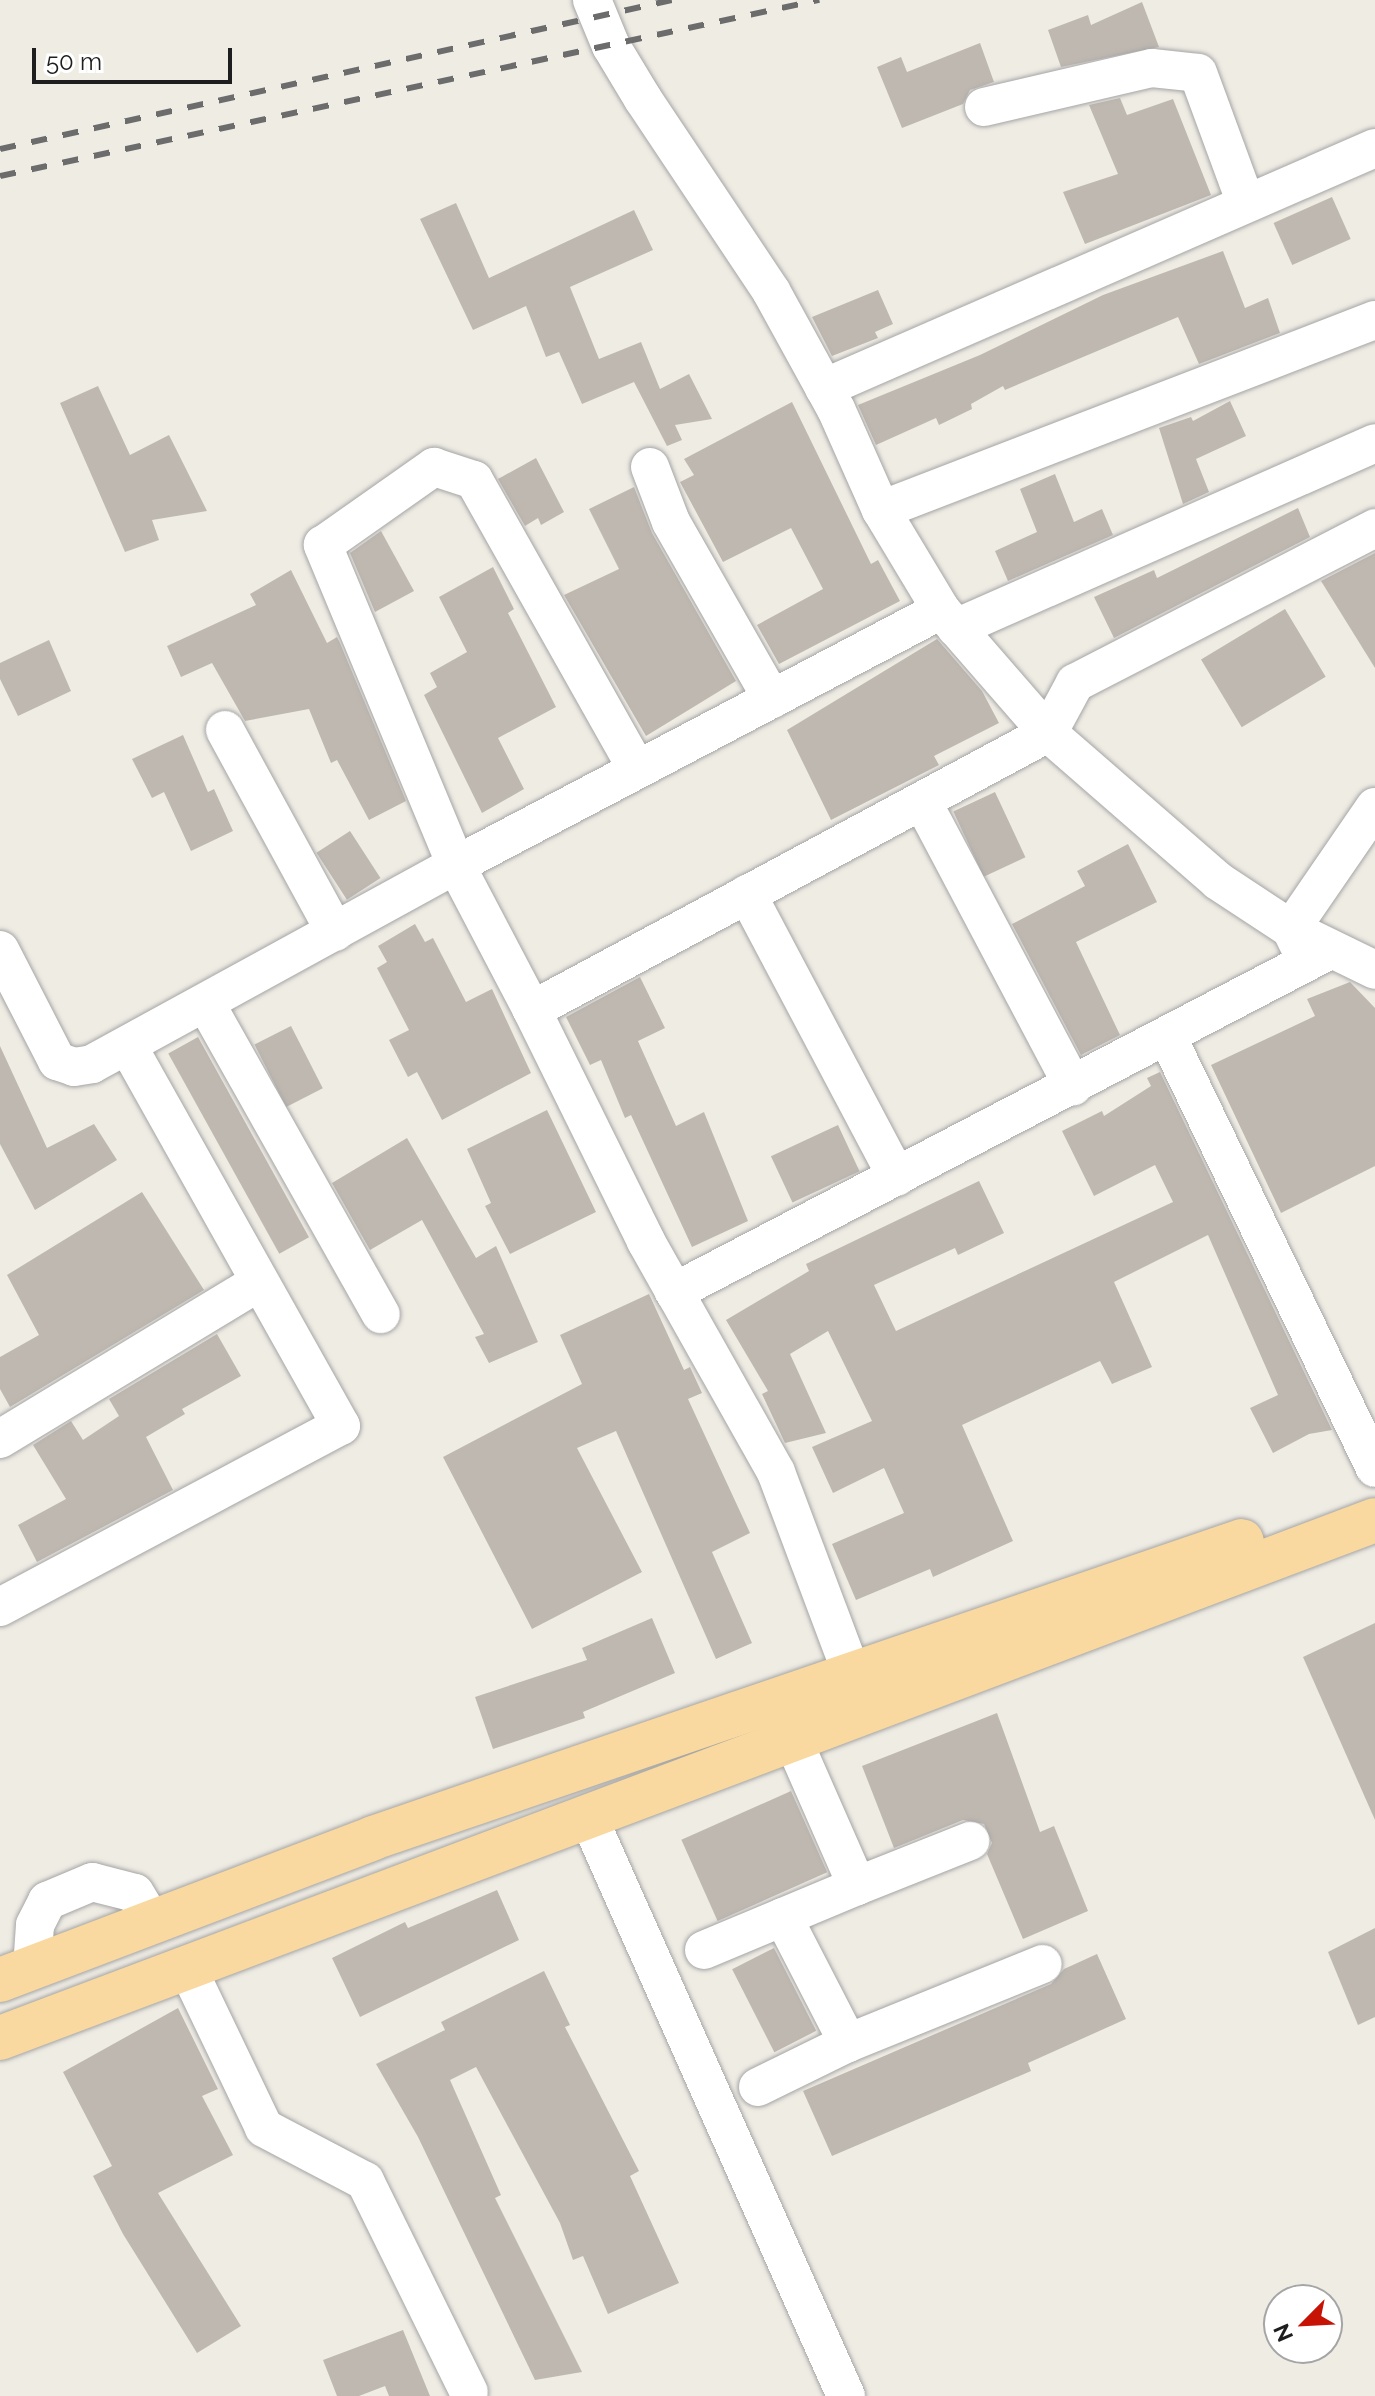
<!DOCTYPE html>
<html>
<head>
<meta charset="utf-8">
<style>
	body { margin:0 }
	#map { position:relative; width:1375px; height:2396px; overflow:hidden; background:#efece4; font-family:Raleway,sans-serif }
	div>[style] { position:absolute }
	.building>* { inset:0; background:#bfb8b1; transform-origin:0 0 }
	.roads { filter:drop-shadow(0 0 2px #a5a5a5) drop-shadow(0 0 2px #a5a5a5) }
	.minor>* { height:38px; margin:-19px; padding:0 19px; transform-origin:19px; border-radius:19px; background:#fff }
	.major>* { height:44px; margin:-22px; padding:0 22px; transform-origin:22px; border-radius:22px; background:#f9d99f }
	.rail>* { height:6px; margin-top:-3px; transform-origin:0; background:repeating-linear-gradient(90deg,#6c6c6c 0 16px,transparent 0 32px) }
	span { translate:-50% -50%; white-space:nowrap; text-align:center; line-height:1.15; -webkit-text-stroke:7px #fff; paint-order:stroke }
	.north { position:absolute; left:1263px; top:2284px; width:80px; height:80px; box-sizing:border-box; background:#fff; border:2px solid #a5a5a5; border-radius:50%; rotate:246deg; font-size:22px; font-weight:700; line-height:32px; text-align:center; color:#1e1e1e }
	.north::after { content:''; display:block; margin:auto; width:28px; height:36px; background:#c71305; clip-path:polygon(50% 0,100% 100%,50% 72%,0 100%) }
	.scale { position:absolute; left:32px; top:48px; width:200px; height:36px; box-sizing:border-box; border:4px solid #1e1e1e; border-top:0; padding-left:10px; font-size:24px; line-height:28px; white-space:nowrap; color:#1e1e1e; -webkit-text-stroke:6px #fff; paint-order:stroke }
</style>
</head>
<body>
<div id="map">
	<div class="building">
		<div style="clip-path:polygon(1142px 2px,1159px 47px,1061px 67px,1048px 30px,1088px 15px,1091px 25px)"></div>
		<div style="clip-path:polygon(980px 43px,994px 82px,970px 90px,963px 104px,902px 128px,877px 67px,901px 57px,907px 72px)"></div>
		<div style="clip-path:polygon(1120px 98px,1127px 115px,1173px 99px,1211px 195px,1085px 244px,1063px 192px,1118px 174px,1089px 105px)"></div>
		<div style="left:1332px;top:197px;width:46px;height:64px;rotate:66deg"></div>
		<div style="clip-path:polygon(456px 203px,489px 278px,634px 210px,653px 250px,570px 287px,599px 359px,641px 342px,660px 389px,689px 374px,712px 419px,675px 425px,682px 440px,667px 446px,634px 382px,582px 404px,559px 352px,546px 357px,526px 306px,473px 330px,420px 219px)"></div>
		<div style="clip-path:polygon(1223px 251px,1245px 308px,1268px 298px,1280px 333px,1199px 364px,1178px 317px,1005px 390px,1003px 386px,971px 404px,972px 409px,939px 425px,936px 418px,876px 445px,858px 405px,980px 355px,1103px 295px)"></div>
		<div style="clip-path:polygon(878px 290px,893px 324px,875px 332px,878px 338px,832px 356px,812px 317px)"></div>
		<div style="clip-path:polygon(98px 386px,130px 455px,169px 435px,207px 511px,152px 520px,159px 540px,125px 552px,60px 403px)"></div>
		<div style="clip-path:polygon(1230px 401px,1246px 436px,1196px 459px,1209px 492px,1183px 504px,1159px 428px,1191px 417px,1193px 421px)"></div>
		<div style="clip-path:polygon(792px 402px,871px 564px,878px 560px,900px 601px,779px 664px,757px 625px,823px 589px,791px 528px,723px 562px,680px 482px,694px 475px,684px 459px)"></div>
		<div style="clip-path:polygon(536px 458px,564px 512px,541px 525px,538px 518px,525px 526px,498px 479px)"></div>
		<div style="clip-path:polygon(1055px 474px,1074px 522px,1102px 509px,1113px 535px,1008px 581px,995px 551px,1037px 532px,1020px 489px)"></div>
		<div style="clip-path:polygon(634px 487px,652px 533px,736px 681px,646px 736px,564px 595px,619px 569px,589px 509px)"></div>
		<div style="clip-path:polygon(1298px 508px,1310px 537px,1114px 638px,1094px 597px,1154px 570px,1157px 578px)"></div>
		<div style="clip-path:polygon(381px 531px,414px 591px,375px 612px,350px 553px)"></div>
		<div style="clip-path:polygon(1375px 553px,1375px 668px,1321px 581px)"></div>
		<div style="clip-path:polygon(493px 567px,514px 609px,508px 613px,556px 707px,498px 738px,524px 789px,482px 813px,424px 695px,437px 687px,430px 673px,467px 652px,439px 597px)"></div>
		<div style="clip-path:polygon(291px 570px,327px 643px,337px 637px,340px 643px,406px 801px,369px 820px,337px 760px,331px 763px,309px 709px,245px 721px,212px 663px,181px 677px,167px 646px,256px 605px,250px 594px)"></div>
		<div style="left:1285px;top:609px;width:79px;height:98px;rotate:59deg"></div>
		<div style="clip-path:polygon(937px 639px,982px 691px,999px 723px,934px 756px,939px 765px,831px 820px,787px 730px)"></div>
		<div style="clip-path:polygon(49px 640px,71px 691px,18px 716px,0 679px,0 663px)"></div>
		<div style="clip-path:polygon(183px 735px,208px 792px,214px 789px,233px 831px,191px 851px,164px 792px,152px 798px,132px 759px)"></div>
		<div style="left:995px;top:792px;width:72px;height:46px;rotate:65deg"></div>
		<div style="left:350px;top:831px;width:56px;height:40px;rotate:57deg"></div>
		<div style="clip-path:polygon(1128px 844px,1157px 902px,1076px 942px,1120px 1035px,1081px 1055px,1012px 924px,1085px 886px,1077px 871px)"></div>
		<div style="clip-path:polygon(415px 924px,425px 942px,433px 938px,466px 1002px,492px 989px,531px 1073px,442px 1120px,417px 1072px,408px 1077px,389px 1040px,409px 1030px,377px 968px,387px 962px,378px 946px)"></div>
		<div style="clip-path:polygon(640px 977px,665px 1028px,638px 1041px,676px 1126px,704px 1112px,748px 1221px,692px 1247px,631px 1115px,625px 1118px,601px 1060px,590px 1065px,566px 1017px)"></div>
		<div style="clip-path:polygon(1350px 982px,1375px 1008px,1375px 1166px,1281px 1213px,1211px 1065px,1315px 1016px,1307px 999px)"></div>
		<div style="left:291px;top:1026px;width:70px;height:41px;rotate:63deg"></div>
		<div style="left:198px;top:1037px;width:229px;height:34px;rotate:61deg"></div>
		<div style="clip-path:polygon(0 1046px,47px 1148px,94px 1124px,117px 1160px,35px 1210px,0 1144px)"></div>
		<div style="clip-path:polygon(1160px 1072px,1332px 1430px,1309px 1434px,1273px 1453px,1250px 1408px,1278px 1395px,1208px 1235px,1114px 1282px,1152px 1367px,1112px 1384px,1100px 1361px,962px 1425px,1013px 1541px,933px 1577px,930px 1569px,856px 1600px,832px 1544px,904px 1513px,884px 1468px,833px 1493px,812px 1447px,872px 1421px,828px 1331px,790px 1354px,826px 1433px,785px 1443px,762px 1394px,768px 1391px,726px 1320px,809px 1271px,806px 1264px,979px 1181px,1004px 1233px,958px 1255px,955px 1248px,874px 1285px,896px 1331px,1173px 1202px,1155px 1165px,1094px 1196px,1062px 1131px,1102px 1111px,1104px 1116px,1151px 1086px,1147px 1078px)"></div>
		<div style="clip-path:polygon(547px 1110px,596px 1212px,510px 1254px,485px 1206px,491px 1203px,467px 1149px)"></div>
		<div style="left:838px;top:1125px;width:51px;height:74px;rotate:65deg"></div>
		<div style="clip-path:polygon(407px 1138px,476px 1258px,496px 1246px,538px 1342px,489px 1363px,475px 1337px,484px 1334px,422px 1220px,370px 1250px,332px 1183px)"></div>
		<div style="clip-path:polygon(142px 1192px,204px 1290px,10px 1407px,0 1389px,0 1357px,39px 1335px,7px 1275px)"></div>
		<div style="clip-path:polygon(649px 1294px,684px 1370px,690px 1367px,702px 1393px,688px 1399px,750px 1533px,712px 1552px,752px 1643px,716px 1659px,616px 1431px,577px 1448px,642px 1572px,532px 1629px,443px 1457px,582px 1384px,560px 1335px)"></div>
		<div style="clip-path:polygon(217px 1334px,241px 1376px,182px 1409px,185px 1414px,146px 1437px,173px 1490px,37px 1562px,18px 1525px,66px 1499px,33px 1445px,71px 1421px,83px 1440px,119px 1416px,109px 1399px)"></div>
		<div style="clip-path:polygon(652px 1618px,675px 1673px,583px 1712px,585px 1718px,493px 1749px,475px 1697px,587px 1660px,582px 1648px)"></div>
		<div style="clip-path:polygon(1375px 1623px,1375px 1820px,1303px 1657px)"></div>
		<div style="clip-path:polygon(997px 1713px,1040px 1832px,1054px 1826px,1088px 1911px,1023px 1939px,987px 1854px,992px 1843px,984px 1824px,963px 1820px,894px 1848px,862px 1766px)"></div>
		<div style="left:791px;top:1791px;width:89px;height:120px;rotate:66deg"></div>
		<div style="clip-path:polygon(497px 1890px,519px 1940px,360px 2017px,332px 1958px,405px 1922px,408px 1928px)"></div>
		<div style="clip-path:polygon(1375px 1928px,1375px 2017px,1358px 2025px,1328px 1952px)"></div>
		<div style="left:774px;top:1948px;width:93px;height:47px;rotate:63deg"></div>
		<div style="clip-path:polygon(1097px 1954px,1126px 2019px,1028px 2063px,1031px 2071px,832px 2156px,803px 2091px,1051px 1984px,1064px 1969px)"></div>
		<div style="clip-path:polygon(544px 1971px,570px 2025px,565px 2027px,639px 2171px,630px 2176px,679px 2283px,608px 2314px,583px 2256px,573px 2260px,560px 2223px,476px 2067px,450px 2080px,501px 2195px,495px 2198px,582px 2372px,535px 2380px,418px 2137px,376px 2064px,445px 2030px,441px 2022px)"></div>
		<div style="clip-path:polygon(178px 2008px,218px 2089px,202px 2096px,233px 2155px,158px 2193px,241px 2326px,197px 2353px,123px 2234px,93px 2176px,112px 2166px,63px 2072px)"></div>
		<div style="clip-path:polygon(403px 2330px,430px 2396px,389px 2396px,385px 2386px,359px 2396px,337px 2396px,323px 2360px)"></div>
	</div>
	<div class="roads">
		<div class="minor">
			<div style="left:592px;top:0;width:50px;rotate:67.6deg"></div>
			<div style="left:611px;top:46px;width:62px;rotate:58.9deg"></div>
			<div style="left:643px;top:99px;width:231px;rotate:56.3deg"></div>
			<div style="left:771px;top:291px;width:135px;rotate:61.2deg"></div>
			<div style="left:836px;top:409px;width:111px;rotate:66deg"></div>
			<div style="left:881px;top:510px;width:117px;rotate:59deg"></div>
			<div style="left:941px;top:610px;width:163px;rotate:49deg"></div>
			<div style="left:1048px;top:733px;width:225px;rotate:41deg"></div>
			<div style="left:1218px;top:881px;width:87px;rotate:33.3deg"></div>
			<div style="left:1291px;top:929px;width:93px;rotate:26deg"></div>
			<div style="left:984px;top:107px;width:172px;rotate:-13.1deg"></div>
			<div style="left:1152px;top:68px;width:46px;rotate:6.2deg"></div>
			<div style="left:1198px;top:73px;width:136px;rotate:69.8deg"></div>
			<div style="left:824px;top:388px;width:601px;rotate:-23.54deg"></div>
			<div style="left:650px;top:467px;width:59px;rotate:69.1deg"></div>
			<div style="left:671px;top:522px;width:204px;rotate:60.3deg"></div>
			<div style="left:881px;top:510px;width:529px;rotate:-21.04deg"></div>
			<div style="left:956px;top:628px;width:458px;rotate:-23.8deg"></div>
			<div style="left:225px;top:730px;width:230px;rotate:61.4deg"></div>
			<div style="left:922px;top:801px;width:323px;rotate:62.1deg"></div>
			<div style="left:747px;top:894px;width:320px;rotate:62.1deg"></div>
			<div style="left:0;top:950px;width:125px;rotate:62.8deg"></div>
			<div style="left:57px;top:1061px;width:18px;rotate:19deg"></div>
			<div style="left:74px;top:1067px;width:18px;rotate:-9deg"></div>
			<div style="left:92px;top:1064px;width:415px;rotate:-28.7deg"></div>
			<div style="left:456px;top:865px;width:548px;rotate:-27.73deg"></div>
			<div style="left:1302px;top:952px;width:25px;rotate:-116deg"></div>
			<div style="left:1291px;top:929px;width:148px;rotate:-55.5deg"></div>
			<div style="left:206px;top:1004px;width:356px;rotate:60.6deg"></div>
			<div style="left:532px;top:1010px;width:164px;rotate:-117.7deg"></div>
			<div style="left:456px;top:865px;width:347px;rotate:-112.6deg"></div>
			<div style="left:323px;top:545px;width:136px;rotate:-35.1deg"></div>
			<div style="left:434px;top:467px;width:42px;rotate:18deg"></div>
			<div style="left:474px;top:480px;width:332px;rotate:60.6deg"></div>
			<div style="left:1168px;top:1038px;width:477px;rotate:64.3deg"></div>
			<div style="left:674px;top:1292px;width:740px;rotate:-27.53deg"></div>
			<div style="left:0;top:1439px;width:301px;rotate:-31.2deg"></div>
			<div style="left:0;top:1607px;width:386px;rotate:-28deg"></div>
			<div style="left:341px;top:1426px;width:433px;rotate:-119.3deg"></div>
			<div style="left:862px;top:1701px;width:245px;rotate:-110.6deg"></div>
			<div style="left:776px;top:1472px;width:265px;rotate:-119.4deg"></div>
			<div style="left:646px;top:1241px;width:258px;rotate:-116.3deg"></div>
			<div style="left:532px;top:1010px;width:586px;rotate:-28.23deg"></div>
			<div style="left:1048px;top:733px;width:57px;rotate:-61.6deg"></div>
			<div style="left:1075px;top:683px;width:338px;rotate:-27.3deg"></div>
			<div style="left:587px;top:1814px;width:637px;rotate:66.01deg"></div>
			<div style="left:857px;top:1886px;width:122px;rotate:-21.7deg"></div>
			<div style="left:704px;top:1950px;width:166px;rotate:-22.7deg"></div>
			<div style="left:857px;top:1886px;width:162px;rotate:-113.7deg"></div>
			<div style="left:187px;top:1967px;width:178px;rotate:64.4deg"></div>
			<div style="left:264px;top:2128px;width:114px;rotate:27.7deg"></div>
			<div style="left:365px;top:2181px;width:235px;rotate:63.8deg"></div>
			<div style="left:32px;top:1968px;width:43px;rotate:-86deg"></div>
			<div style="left:35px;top:1925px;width:27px;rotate:-63deg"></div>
			<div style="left:47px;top:1901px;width:49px;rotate:-22.9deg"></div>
			<div style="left:92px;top:1882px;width:44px;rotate:14.3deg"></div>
			<div style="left:135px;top:1893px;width:35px;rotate:59deg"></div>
			<div style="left:848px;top:2043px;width:210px;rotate:-22.1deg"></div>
			<div style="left:758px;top:2087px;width:100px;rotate:-26.1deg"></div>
			<div style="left:848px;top:2043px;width:142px;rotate:-117.3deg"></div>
		</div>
		<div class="major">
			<div style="left:0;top:1980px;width:399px;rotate:-20.8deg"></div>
			<div style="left:373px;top:1838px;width:918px;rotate:-18.87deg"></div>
			<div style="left:0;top:2038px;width:1469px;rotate:-20.64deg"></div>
		</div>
	</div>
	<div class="rail">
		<div style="left:0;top:149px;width:688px;rotate:-12.5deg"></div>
		<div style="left:0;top:176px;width:838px;rotate:-12.13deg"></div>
	</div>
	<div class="north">N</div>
	<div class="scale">50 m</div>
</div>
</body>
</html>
